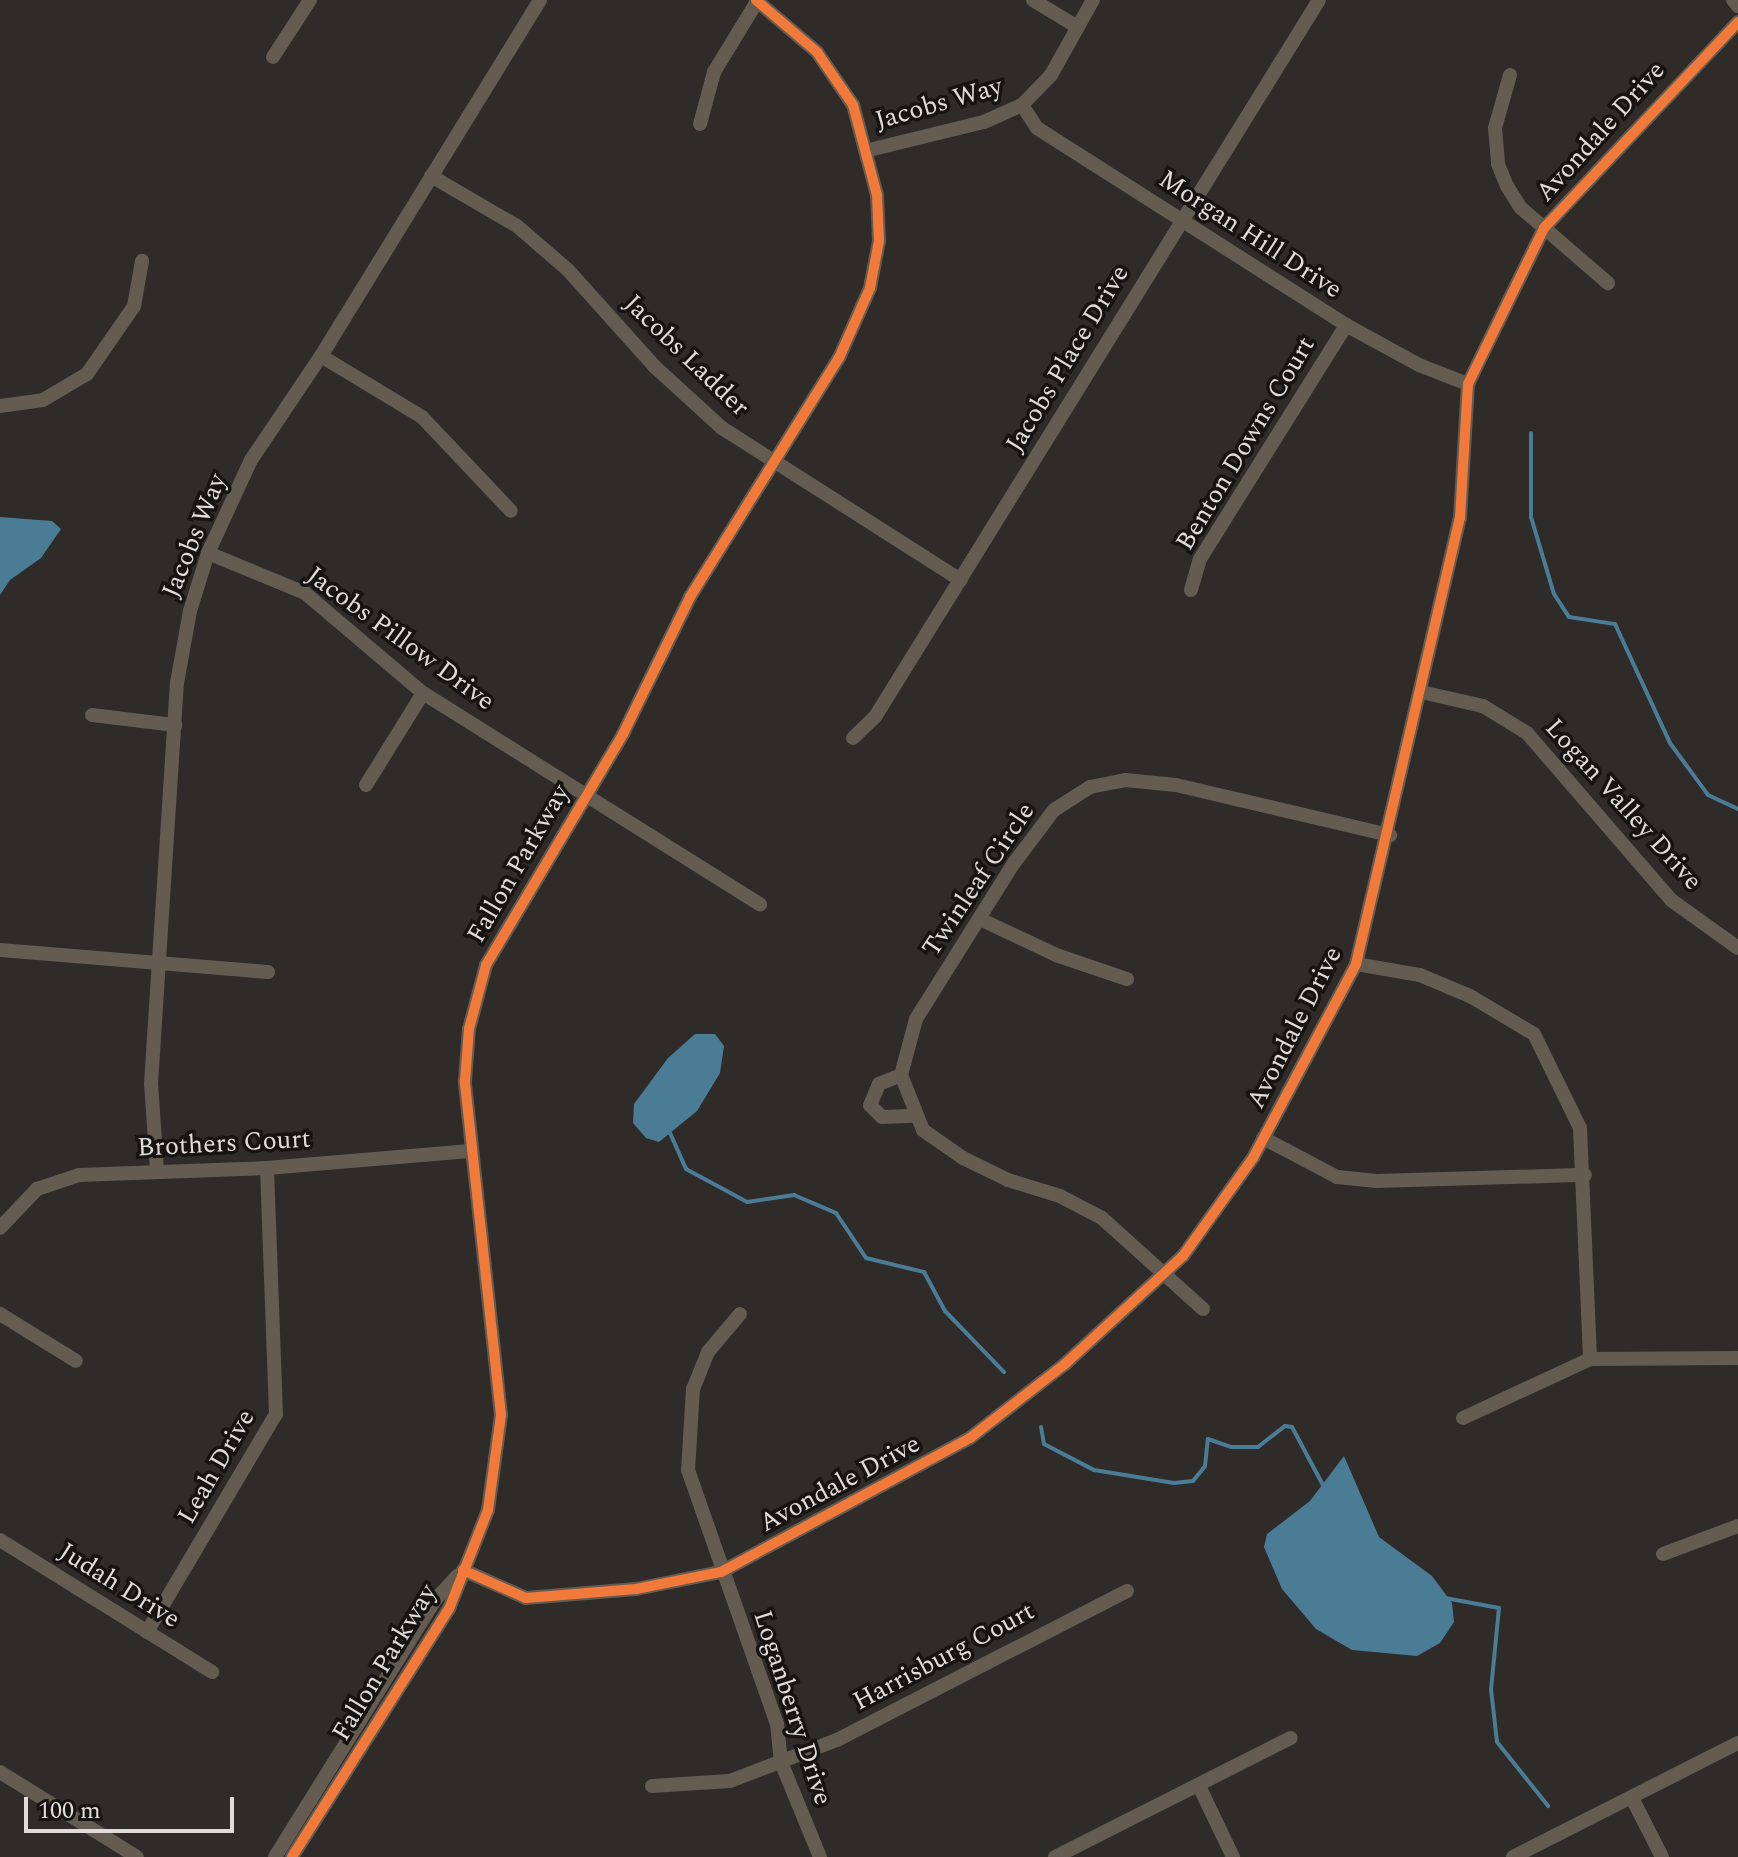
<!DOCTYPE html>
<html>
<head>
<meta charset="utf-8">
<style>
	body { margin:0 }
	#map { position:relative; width:1738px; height:1857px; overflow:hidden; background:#2e2b29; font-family:Spectral,serif }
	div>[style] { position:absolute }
	.water>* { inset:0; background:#4b7c96 }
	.stream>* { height:4px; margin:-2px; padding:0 2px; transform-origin:2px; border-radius:2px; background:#4b7c96 }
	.minor>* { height:14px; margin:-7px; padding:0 7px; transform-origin:7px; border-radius:7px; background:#645b51 }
	.cycleway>* { height:10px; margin:-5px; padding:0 5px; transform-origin:5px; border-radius:5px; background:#f17a3a }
	span { translate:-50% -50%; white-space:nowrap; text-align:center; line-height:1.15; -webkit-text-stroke:7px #161412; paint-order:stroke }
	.street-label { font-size:26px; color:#e0dcd9 }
	.scale { position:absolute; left:24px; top:1797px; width:210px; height:36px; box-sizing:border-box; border:4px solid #e0dcd9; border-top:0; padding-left:10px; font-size:24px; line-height:28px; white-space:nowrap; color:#e0dcd9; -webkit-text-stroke:6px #161412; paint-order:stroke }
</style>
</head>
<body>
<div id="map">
	<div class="water">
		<div style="clip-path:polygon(0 517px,52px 521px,61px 529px,41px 558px,10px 580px,0 595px)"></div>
		<div style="clip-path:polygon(695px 1034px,715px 1034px,724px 1046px,720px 1073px,697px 1111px,659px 1142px,646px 1138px,633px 1123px,634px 1104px,668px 1058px)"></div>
		<div style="clip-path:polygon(1344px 1456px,1379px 1537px,1432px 1576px,1452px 1603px,1454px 1622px,1440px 1643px,1417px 1656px,1352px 1650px,1316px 1629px,1282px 1589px,1264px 1547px,1267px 1534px,1310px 1501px)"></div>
	</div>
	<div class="stream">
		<div style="left:1531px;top:433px;width:84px;rotate:90deg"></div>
		<div style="left:1531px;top:517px;width:80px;rotate:73.4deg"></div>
		<div style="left:1554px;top:594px;width:27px;rotate:57deg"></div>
		<div style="left:1569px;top:617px;width:47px;rotate:8.7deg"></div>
		<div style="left:1615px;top:624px;width:131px;rotate:65.2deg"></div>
		<div style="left:1670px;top:743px;width:64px;rotate:53.8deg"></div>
		<div style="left:1708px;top:795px;width:33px;rotate:25deg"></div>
		<div style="left:670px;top:1133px;width:39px;rotate:66deg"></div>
		<div style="left:686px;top:1169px;width:69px;rotate:28.4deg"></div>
		<div style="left:747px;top:1202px;width:48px;rotate:-8.5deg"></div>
		<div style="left:794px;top:1195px;width:46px;rotate:23.2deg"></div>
		<div style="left:836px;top:1213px;width:54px;rotate:56.3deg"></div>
		<div style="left:866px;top:1258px;width:60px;rotate:13.6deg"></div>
		<div style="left:924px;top:1272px;width:44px;rotate:61.7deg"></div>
		<div style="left:945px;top:1311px;width:85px;rotate:46deg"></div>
		<div style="left:1041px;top:1427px;width:17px;rotate:80deg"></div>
		<div style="left:1044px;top:1444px;width:56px;rotate:27.5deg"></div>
		<div style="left:1094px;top:1470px;width:81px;rotate:9.2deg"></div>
		<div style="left:1174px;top:1483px;width:19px;rotate:-6deg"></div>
		<div style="left:1193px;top:1481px;width:19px;rotate:-51deg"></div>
		<div style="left:1205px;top:1466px;width:27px;rotate:-84deg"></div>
		<div style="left:1208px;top:1439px;width:24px;rotate:19deg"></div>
		<div style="left:1231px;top:1447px;width:27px"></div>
		<div style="left:1258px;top:1447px;width:34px;rotate:-38deg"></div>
		<div style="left:1285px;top:1426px;width:7px;rotate:8deg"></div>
		<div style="left:1292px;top:1427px;width:68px;rotate:61.9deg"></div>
		<div style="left:1445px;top:1598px;width:55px;rotate:10.5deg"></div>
		<div style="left:1499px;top:1608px;width:81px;rotate:95.6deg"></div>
		<div style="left:1491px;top:1689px;width:53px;rotate:83.5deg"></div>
		<div style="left:1497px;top:1742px;width:82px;rotate:51.4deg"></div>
	</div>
	<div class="minor">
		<div style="left:1033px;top:0;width:50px;rotate:31.2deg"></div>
		<div style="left:1733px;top:0;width:8px;rotate:50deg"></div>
		<div style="left:273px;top:57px;width:68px;rotate:-57deg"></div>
		<div style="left:1510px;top:75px;width:55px;rotate:105.8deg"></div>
		<div style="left:1495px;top:128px;width:36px;rotate:85deg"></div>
		<div style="left:1498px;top:164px;width:24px;rotate:68deg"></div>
		<div style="left:1507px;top:186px;width:26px;rotate:58deg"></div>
		<div style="left:1521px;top:208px;width:115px;rotate:40.8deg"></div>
		<div style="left:1022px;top:105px;width:27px;rotate:57deg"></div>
		<div style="left:1037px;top:128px;width:366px;rotate:32.5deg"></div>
		<div style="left:1346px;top:325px;width:83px;rotate:28.7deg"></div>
		<div style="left:1419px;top:365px;width:53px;rotate:21.2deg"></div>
		<div style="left:700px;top:124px;width:54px;rotate:-74.9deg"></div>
		<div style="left:714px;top:72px;width:84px;rotate:-58.6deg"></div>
		<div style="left:869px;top:150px;width:118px;rotate:-13.7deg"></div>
		<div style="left:984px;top:122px;width:42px;rotate:-24.1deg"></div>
		<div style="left:1022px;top:105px;width:42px;rotate:-46deg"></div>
		<div style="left:1051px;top:75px;width:86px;rotate:-60.8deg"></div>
		<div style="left:431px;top:176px;width:99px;rotate:30.2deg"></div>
		<div style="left:517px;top:226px;width:67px;rotate:40.8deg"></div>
		<div style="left:568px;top:270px;width:129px;rotate:48.1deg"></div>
		<div style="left:654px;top:366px;width:92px;rotate:42.4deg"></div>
		<div style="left:722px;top:428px;width:283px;rotate:32.5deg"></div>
		<div style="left:321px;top:356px;width:118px;rotate:31.1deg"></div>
		<div style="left:422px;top:417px;width:129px;rotate:46.6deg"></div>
		<div style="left:0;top:406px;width:43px;rotate:-7.9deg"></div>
		<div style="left:43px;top:400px;width:51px;rotate:-30.6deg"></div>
		<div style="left:87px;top:374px;width:83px;rotate:-55.3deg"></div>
		<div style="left:134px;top:306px;width:46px;rotate:-79.9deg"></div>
		<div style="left:208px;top:553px;width:105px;rotate:22.4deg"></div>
		<div style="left:305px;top:593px;width:155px;rotate:40.3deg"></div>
		<div style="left:423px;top:693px;width:398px;rotate:32.1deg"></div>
		<div style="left:1191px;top:590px;width:32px;rotate:-74deg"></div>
		<div style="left:1200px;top:559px;width:276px;rotate:-58deg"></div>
		<div style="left:1421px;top:692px;width:64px;rotate:12.7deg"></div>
		<div style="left:1483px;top:706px;width:52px;rotate:31.5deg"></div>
		<div style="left:1527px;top:733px;width:221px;rotate:49.2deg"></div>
		<div style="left:1671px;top:900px;width:82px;rotate:35.6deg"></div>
		<div style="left:92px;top:715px;width:84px;rotate:6.9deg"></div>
		<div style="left:853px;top:738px;width:30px;rotate:-44deg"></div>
		<div style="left:875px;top:717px;width:843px;rotate:-58.23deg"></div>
		<div style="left:366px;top:785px;width:108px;rotate:-58.2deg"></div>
		<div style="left:980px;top:919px;width:84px;rotate:25.3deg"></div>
		<div style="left:1056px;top:955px;width:75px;rotate:18.7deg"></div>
		<div style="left:0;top:950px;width:269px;rotate:4.7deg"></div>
		<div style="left:1356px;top:964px;width:65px;rotate:9.8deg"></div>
		<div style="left:1420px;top:975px;width:54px;rotate:22.8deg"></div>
		<div style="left:1470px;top:996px;width:74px;rotate:30.7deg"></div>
		<div style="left:1534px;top:1034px;width:105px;rotate:63.9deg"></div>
		<div style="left:1580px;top:1128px;width:231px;rotate:87.5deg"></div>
		<div style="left:901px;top:1075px;width:24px;rotate:158deg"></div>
		<div style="left:879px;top:1084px;width:23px;rotate:113deg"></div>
		<div style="left:870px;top:1105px;width:17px;rotate:45deg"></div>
		<div style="left:882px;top:1117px;width:33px;rotate:-2deg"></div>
		<div style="left:1263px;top:1138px;width:84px;rotate:27.8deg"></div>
		<div style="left:1337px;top:1177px;width:40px;rotate:5.7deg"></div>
		<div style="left:1377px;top:1181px;width:208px;rotate:-1.7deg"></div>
		<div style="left:157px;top:1171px;width:87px;rotate:-93.9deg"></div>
		<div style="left:151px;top:1084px;width:402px;rotate:-86.3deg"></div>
		<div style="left:177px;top:683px;width:73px;rotate:-79.8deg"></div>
		<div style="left:190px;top:611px;width:61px;rotate:-72.8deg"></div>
		<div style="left:208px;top:553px;width:102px;rotate:-65.2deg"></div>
		<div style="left:251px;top:460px;width:125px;rotate:-56.1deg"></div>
		<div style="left:321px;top:356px;width:418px;rotate:-58.4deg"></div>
		<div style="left:0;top:1228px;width:54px;rotate:-46.5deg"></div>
		<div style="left:37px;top:1189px;width:44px;rotate:-18.4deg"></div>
		<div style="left:79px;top:1175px;width:188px;rotate:-2.1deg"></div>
		<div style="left:267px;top:1168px;width:204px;rotate:-4.8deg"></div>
		<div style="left:1203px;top:1309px;width:136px;rotate:-138deg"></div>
		<div style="left:1102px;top:1218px;width:47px;rotate:-152.4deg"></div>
		<div style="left:1060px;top:1196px;width:54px;rotate:-162.9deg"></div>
		<div style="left:1008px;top:1180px;width:50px;rotate:-153.9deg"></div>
		<div style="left:963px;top:1158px;width:49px;rotate:-145deg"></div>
		<div style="left:923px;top:1130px;width:59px;rotate:-111.8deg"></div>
		<div style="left:901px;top:1075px;width:58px;rotate:-75deg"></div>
		<div style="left:916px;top:1019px;width:184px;rotate:-57.9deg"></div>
		<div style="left:1014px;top:863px;width:66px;rotate:-53deg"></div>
		<div style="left:1054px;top:810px;width:43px;rotate:-32.6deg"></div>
		<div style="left:1090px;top:787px;width:36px;rotate:-11deg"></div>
		<div style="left:1125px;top:780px;width:51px;rotate:5.6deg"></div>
		<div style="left:1176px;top:785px;width:220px;rotate:13.2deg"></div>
		<div style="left:0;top:1314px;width:89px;rotate:31.7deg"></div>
		<div style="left:740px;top:1314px;width:50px;rotate:130.1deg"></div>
		<div style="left:708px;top:1352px;width:40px;rotate:112deg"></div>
		<div style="left:693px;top:1389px;width:81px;rotate:93.5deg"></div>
		<div style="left:688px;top:1470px;width:269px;rotate:70.7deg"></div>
		<div style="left:777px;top:1724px;width:38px;rotate:84deg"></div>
		<div style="left:781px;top:1762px;width:103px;rotate:67.7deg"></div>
		<div style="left:1463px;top:1418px;width:140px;rotate:-24.9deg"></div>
		<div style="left:1590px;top:1359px;width:148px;rotate:-0.4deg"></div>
		<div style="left:0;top:1540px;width:250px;rotate:31.9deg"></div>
		<div style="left:1663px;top:1554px;width:80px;rotate:-20.5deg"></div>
		<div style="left:463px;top:1570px;width:69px;rotate:24deg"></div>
		<div style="left:526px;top:1598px;width:110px;rotate:-4.7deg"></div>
		<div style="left:636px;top:1589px;width:87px;rotate:-11.3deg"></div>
		<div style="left:721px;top:1572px;width:283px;rotate:-28.3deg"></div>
		<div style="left:970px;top:1438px;width:120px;rotate:-37.9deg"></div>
		<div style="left:1065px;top:1364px;width:160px;rotate:-42.5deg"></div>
		<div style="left:1183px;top:1256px;width:120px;rotate:-54.5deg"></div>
		<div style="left:1253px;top:1158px;width:220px;rotate:-62deg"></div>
		<div style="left:1356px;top:964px;width:458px;rotate:-76.9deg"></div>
		<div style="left:1460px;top:518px;width:134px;rotate:-86.6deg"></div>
		<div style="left:1468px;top:384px;width:174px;rotate:-64deg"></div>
		<div style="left:1544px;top:228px;width:283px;rotate:-46.7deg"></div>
		<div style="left:147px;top:1632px;width:253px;rotate:-59.4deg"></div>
		<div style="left:276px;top:1414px;width:246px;rotate:-92.1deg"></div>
		<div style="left:0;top:1772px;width:161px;rotate:31.8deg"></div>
		<div style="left:652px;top:1786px;width:78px;rotate:-3.7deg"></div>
		<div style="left:730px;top:1781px;width:115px;rotate:-21deg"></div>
		<div style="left:837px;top:1740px;width:326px;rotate:-27.2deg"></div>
		<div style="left:1199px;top:1786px;width:79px;rotate:64.4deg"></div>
		<div style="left:1633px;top:1800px;width:64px;rotate:63deg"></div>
		<div style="left:275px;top:1857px;width:303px;rotate:-58.1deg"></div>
		<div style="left:435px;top:1600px;width:33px;rotate:-47deg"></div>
		<div style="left:292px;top:1857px;width:294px;rotate:-57.7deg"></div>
		<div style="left:449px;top:1609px;width:106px;rotate:-68.5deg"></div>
		<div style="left:488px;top:1510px;width:96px;rotate:-82.2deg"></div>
		<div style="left:501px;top:1415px;width:336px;rotate:-96.2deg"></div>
		<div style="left:465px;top:1081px;width:52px;rotate:-85.6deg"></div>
		<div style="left:469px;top:1029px;width:66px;rotate:-75.1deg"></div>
		<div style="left:486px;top:965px;width:269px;rotate:-59.3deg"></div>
		<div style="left:623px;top:734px;width:153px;rotate:-63.9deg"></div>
		<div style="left:690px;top:597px;width:282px;rotate:-58.1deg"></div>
		<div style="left:839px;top:358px;width:77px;rotate:-66.1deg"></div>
		<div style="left:870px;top:288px;width:48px;rotate:-79.2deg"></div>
		<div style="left:879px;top:241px;width:46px;rotate:-92.5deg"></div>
		<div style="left:877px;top:195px;width:93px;rotate:-104.9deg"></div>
		<div style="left:853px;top:105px;width:64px;rotate:-124.2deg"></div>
		<div style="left:817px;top:52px;width:80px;rotate:-139.6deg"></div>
		<div style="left:1055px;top:1857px;width:264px;rotate:-26.8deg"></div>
		<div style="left:1513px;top:1857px;width:252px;rotate:-26.9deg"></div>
	</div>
	<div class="cycleway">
		<div style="left:463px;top:1570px;width:69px;rotate:24deg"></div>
		<div style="left:526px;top:1598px;width:110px;rotate:-4.7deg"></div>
		<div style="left:636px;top:1589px;width:87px;rotate:-11.3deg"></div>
		<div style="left:721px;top:1572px;width:283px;rotate:-28.3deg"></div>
		<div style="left:970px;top:1438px;width:120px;rotate:-37.9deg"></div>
		<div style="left:1065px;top:1364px;width:160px;rotate:-42.5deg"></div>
		<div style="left:1183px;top:1256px;width:120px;rotate:-54.5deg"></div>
		<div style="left:1253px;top:1158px;width:220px;rotate:-62deg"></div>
		<div style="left:1356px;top:964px;width:458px;rotate:-76.9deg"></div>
		<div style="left:1460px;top:518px;width:134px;rotate:-86.6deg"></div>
		<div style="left:1468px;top:384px;width:174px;rotate:-64deg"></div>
		<div style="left:1544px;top:228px;width:283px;rotate:-46.7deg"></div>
		<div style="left:292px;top:1857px;width:294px;rotate:-57.7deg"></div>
		<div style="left:449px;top:1609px;width:106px;rotate:-68.5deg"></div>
		<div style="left:488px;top:1510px;width:96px;rotate:-82.2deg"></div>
		<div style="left:501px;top:1415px;width:336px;rotate:-96.2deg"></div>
		<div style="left:465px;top:1081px;width:52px;rotate:-85.6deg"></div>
		<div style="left:469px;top:1029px;width:66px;rotate:-75.1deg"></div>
		<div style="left:486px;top:965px;width:269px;rotate:-59.3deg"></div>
		<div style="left:623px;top:734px;width:153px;rotate:-63.9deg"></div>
		<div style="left:690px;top:597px;width:282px;rotate:-58.1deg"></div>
		<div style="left:839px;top:358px;width:77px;rotate:-66.1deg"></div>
		<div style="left:870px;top:288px;width:48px;rotate:-79.2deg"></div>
		<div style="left:879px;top:241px;width:46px;rotate:-92.5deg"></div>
		<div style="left:877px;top:195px;width:93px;rotate:-104.9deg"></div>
		<div style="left:853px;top:105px;width:64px;rotate:-124.2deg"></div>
		<div style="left:817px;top:52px;width:80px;rotate:-139.6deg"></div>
	</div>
	<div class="street-label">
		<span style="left:939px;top:104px;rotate:-16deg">Jacobs Way</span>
		<span style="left:1601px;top:132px;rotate:-48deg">Avondale Drive</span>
		<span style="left:1250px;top:235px;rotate:33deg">Morgan Hill Drive</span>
		<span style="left:686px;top:356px;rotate:44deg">Jacobs Ladder</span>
		<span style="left:1068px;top:359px;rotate:-59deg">Jacobs Place Drive</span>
		<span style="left:1246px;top:444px;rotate:-59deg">Benton Downs Court</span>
		<span style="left:195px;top:536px;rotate:-68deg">Jacobs Way</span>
		<span style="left:400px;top:639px;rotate:36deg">Jacobs Pillow Drive</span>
		<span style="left:1623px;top:805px;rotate:48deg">Logan Valley Drive</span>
		<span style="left:519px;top:864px;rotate:-60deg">Fallon Parkway</span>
		<span style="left:979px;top:880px;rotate:-56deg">Twinleaf Circle</span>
		<span style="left:1295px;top:1028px;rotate:-63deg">Avondale Drive</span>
		<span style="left:224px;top:1144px;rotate:-3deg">Brothers Court</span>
		<span style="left:217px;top:1467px;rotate:-60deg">Leah Drive</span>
		<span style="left:840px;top:1484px;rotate:-28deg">Avondale Drive</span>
		<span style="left:119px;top:1586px;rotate:32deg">Judah Drive</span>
		<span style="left:944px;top:1657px;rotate:-28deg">Harrisburg Court</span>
		<span style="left:385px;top:1663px;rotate:-59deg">Fallon Parkway</span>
		<span style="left:792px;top:1708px;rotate:72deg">Loganberry Drive</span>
	</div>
	<div class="scale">100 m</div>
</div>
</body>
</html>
